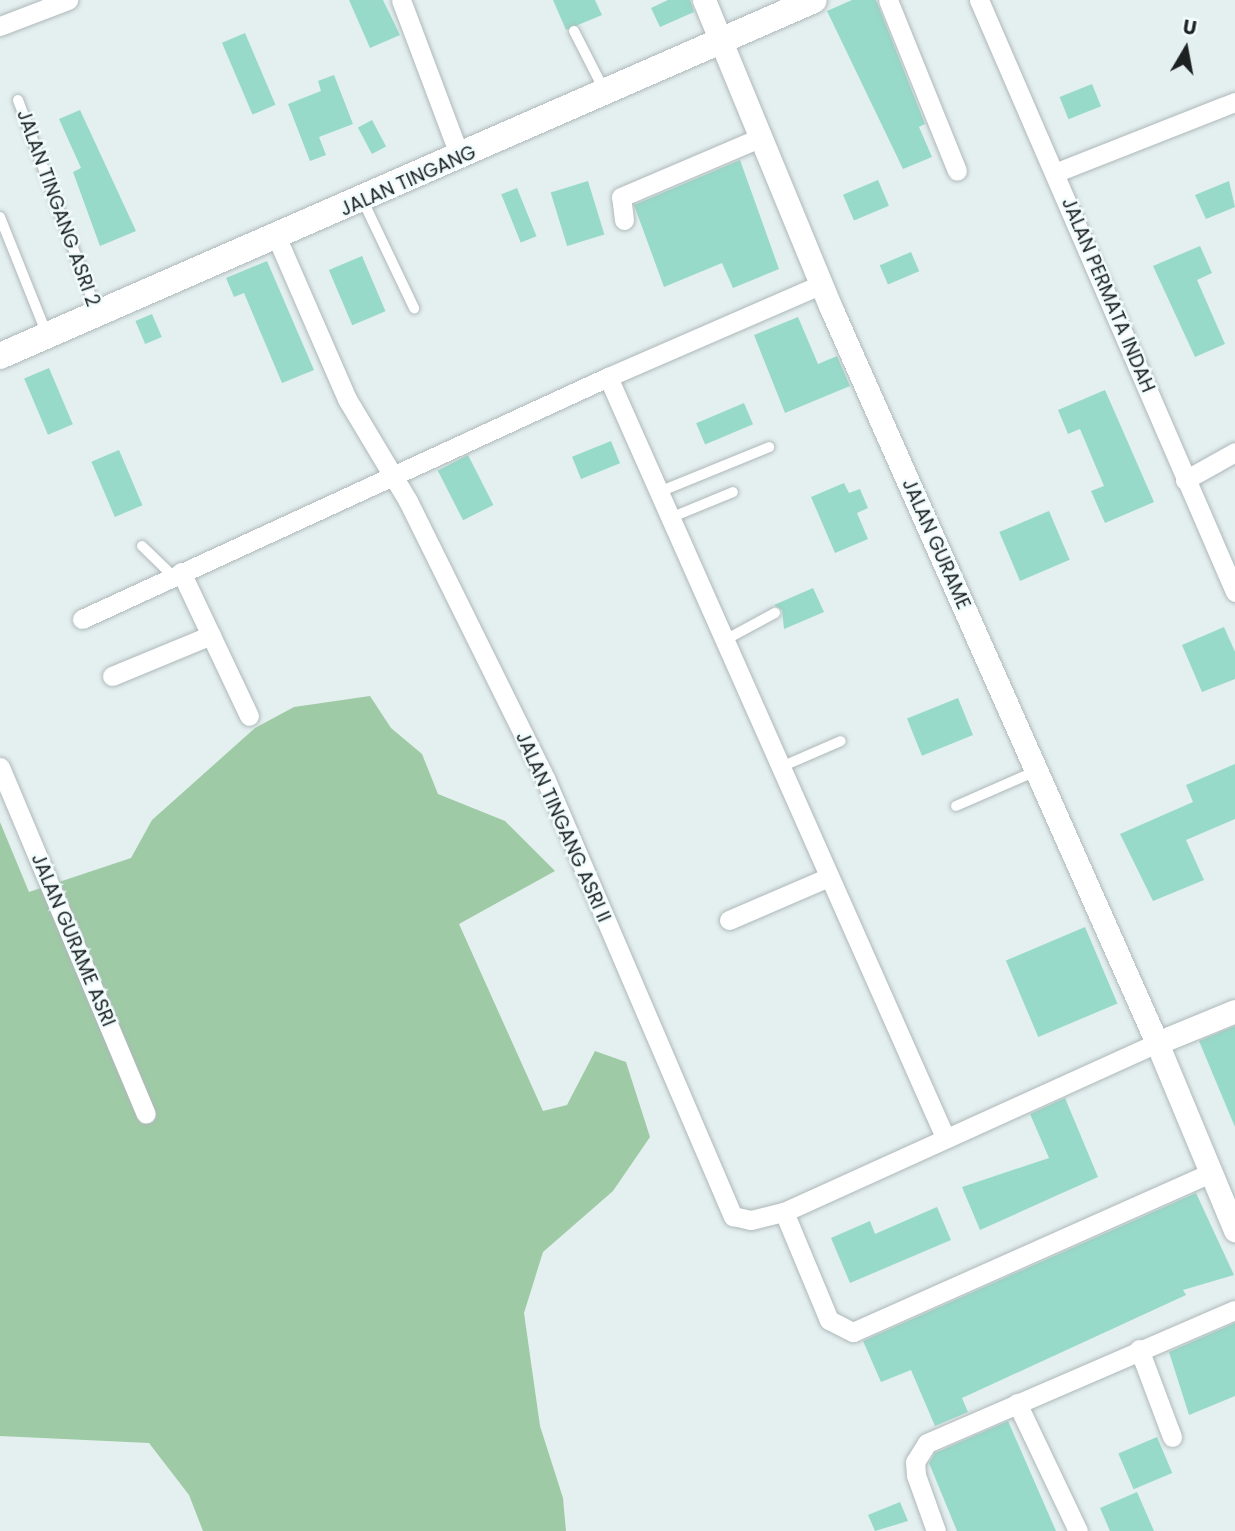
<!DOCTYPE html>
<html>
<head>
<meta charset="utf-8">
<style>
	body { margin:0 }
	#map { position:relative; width:1235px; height:1531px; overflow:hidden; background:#e4eff0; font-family:Poppins,sans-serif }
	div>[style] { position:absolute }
	.forest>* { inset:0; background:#9ecba5 }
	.building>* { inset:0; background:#97dac9; transform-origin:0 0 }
	.roads { filter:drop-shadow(0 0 2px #aeb8b9) drop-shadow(0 0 2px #aeb8b9) }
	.service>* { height:10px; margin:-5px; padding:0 5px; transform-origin:5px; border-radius:5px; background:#fff }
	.minor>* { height:19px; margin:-9.5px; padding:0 9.5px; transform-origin:9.5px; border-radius:9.5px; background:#fff }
	.tertiary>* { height:23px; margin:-11.5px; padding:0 11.5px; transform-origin:11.5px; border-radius:11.5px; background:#fff }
	.secondary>* { height:26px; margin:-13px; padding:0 13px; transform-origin:13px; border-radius:13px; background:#fff }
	span { translate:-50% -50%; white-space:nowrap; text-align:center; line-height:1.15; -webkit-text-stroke:5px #f1fcfd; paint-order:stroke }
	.street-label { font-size:19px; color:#1d2122 }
	.north { position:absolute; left:1151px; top:14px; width:70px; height:70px; -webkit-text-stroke:5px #f1fcfd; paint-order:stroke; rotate:10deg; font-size:19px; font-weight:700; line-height:28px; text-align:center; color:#1d2122 }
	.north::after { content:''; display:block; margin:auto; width:24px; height:32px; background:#1d2122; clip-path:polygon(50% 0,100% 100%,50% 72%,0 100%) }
</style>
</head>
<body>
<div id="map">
	<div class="forest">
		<div style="clip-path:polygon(370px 696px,391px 728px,422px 754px,438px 794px,505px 821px,555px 871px,459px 924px,543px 1111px,567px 1105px,595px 1051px,626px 1062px,650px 1137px,613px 1191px,543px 1252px,524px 1313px,540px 1426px,563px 1498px,566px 1531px,203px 1531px,189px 1495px,149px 1443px,0 1436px,0 822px,29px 892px,131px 858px,152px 820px,255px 728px,294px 707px)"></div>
	</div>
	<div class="building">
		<div style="clip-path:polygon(349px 0,383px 0,400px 35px,370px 48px)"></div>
		<div style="clip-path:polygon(553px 0,595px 0,602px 15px,566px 30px)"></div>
		<div style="clip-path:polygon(668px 0,690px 0,694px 12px,660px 27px,651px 8px)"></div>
		<div style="clip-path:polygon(852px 0,876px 0,925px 124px,919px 127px,932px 157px,903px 169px,827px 11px)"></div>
		<div style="left:245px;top:33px;width:78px;height:25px;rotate:67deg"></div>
		<div style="clip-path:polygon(334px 75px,353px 124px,319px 137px,326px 155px,310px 161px,288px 104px,321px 91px,318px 81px)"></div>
		<div style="left:1092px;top:84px;width:24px;height:35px;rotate:68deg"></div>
		<div style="clip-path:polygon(80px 110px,136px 231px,100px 246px,73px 172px,81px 168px,59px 119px)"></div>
		<div style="left:372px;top:120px;width:30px;height:16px;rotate:62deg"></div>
		<div style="clip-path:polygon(740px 160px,779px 269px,733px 288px,722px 263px,664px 287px,634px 205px)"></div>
		<div style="left:878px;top:180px;width:28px;height:38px;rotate:67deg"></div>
		<div style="left:588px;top:181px;width:56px;height:39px;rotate:73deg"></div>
		<div style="clip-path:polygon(1229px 181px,1235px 207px,1206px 219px,1195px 195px)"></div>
		<div style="left:517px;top:188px;width:52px;height:17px;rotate:68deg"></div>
		<div style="clip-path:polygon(1200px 246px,1212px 273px,1197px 280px,1225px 344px,1195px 357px,1153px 266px)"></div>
		<div style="left:911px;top:252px;width:21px;height:34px;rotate:67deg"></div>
		<div style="left:362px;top:256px;width:60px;height:36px;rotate:67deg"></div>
		<div style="clip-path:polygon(267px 261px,314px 370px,282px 383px,244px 293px,234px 297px,226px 278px)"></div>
		<div style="left:152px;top:314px;width:25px;height:18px;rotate:67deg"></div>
		<div style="clip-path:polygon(798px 317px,818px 364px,837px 356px,850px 386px,785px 413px,754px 335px)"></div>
		<div style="left:49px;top:368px;width:61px;height:27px;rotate:67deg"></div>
		<div style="clip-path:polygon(1105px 390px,1154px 502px,1105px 523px,1091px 491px,1104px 486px,1080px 429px,1068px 434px,1058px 410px)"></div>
		<div style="left:744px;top:403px;width:23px;height:52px;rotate:67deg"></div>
		<div style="left:611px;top:441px;width:24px;height:42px;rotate:68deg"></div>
		<div style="left:119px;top:450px;width:60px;height:30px;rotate:67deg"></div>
		<div style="left:468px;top:455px;width:56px;height:34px;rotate:63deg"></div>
		<div style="clip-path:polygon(844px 483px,849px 493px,860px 489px,868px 508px,857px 513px,868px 539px,835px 553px,811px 497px)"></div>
		<div style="left:1049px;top:511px;width:53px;height:54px;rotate:67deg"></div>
		<div style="clip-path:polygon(813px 588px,824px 612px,784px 629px,782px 610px,774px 605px)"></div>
		<div style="clip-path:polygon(1224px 627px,1235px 652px,1235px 679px,1202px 692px,1182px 645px)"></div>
		<div style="left:958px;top:698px;width:40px;height:55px;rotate:68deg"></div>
		<div style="clip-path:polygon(1235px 764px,1235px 819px,1186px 840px,1204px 880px,1153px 901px,1120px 834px,1193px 802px,1186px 785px)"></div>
		<div style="left:1085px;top:927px;width:83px;height:86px;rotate:67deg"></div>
		<div style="clip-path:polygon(1235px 1026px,1235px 1127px,1199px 1041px)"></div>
		<div style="clip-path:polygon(1065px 1098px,1098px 1177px,980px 1230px,962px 1187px,1049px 1158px,1030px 1114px)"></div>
		<div style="clip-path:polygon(1196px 1193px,1234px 1275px,1183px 1290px,1186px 1295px,962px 1398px,968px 1412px,935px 1426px,911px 1370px,881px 1382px,863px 1341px)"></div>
		<div style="clip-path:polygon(937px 1207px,951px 1240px,850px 1283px,831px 1238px,870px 1221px,875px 1234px)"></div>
		<div style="clip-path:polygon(1235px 1323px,1235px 1396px,1189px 1415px,1169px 1352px)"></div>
		<div style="clip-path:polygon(1008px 1421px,1056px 1531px,957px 1531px,929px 1463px,935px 1453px)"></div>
		<div style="left:1157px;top:1437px;width:39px;height:42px;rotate:67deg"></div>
		<div style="clip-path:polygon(1137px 1492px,1154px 1531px,1110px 1531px,1100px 1508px)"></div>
		<div style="clip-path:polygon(900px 1502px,908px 1521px,875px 1531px,868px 1515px)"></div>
	</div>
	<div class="roads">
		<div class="service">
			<div style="left:574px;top:31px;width:66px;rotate:63deg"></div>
			<div style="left:18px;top:100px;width:226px;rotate:69.6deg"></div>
			<div style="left:363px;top:201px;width:119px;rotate:64.5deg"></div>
			<div style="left:0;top:217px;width:124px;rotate:68.2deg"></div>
			<div style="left:659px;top:492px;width:119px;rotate:-22.2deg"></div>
			<div style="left:670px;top:518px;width:68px;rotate:-22.4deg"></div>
			<div style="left:142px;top:546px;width:43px;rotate:44.1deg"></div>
			<div style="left:725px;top:640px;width:57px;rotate:-28.4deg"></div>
			<div style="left:781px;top:767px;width:65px;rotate:-23.4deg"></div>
			<div style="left:956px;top:806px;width:87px;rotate:-23.6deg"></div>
		</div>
		<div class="minor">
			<div style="left:401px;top:0;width:168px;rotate:69.4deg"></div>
			<div style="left:888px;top:0;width:184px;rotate:68deg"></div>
			<div style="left:979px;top:0;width:645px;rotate:66.61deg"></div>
			<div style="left:0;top:26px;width:73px;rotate:-20.9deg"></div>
			<div style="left:1057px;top:172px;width:191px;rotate:-21.5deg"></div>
			<div style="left:624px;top:220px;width:23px;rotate:-97deg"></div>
			<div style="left:621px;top:197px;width:153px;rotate:-23.1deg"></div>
			<div style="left:277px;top:238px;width:176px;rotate:66.5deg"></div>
			<div style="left:347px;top:399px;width:119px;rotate:59.1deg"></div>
			<div style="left:408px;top:501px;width:309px;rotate:63.7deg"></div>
			<div style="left:545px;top:778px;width:477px;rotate:66.8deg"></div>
			<div style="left:733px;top:1216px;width:18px;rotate:13deg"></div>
			<div style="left:751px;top:1220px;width:34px;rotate:-14deg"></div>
			<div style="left:784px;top:1212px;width:409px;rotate:-24.4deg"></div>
			<div style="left:822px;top:284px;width:233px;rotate:156.5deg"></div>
			<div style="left:608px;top:377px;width:829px;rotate:66.09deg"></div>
			<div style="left:1185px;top:480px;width:57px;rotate:-29.2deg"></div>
			<div style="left:181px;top:572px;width:159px;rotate:64.7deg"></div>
			<div style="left:82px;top:619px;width:579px;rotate:-24.71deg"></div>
			<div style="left:112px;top:676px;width:107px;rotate:-22.5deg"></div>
			<div style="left:0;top:767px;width:376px;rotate:67.2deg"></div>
			<div style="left:729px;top:920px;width:109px;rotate:-23.3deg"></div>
			<div style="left:784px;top:1212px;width:117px;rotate:67.4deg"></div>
			<div style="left:829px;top:1320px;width:27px;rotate:27deg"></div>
			<div style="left:853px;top:1332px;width:391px;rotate:-24deg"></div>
			<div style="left:1139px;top:1349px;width:94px;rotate:69.4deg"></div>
			<div style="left:1017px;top:1403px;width:142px;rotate:64.5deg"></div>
			<div style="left:936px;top:1531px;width:59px;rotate:-109.7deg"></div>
			<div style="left:916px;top:1475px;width:13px;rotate:-94deg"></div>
			<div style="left:915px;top:1462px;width:22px;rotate:-58deg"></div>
			<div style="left:927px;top:1443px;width:335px;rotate:-23.4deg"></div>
		</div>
		<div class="tertiary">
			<div style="left:704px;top:0;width:333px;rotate:67.6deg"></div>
			<div style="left:831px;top:308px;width:804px;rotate:66.08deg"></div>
			<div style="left:1235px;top:1011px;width:84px;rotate:157.7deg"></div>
			<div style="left:1157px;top:1043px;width:203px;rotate:67.4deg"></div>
		</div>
		<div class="secondary">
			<div style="left:0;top:356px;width:888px;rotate:-23.62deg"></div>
		</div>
	</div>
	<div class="street-label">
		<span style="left:408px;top:181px;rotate:-24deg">JALAN TINGANG</span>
		<span style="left:58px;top:208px;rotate:70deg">JALAN TINGANG ASRI 2</span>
		<span style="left:1108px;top:295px;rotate:67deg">JALAN PERMATA INDAH</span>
		<span style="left:936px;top:544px;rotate:66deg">JALAN GURAME</span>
		<span style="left:563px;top:827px;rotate:66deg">JALAN TINGANG ASRI II</span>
		<span style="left:73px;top:940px;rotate:67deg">JALAN GURAME ASRI</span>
	</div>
	<div class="north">U</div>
</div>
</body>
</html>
